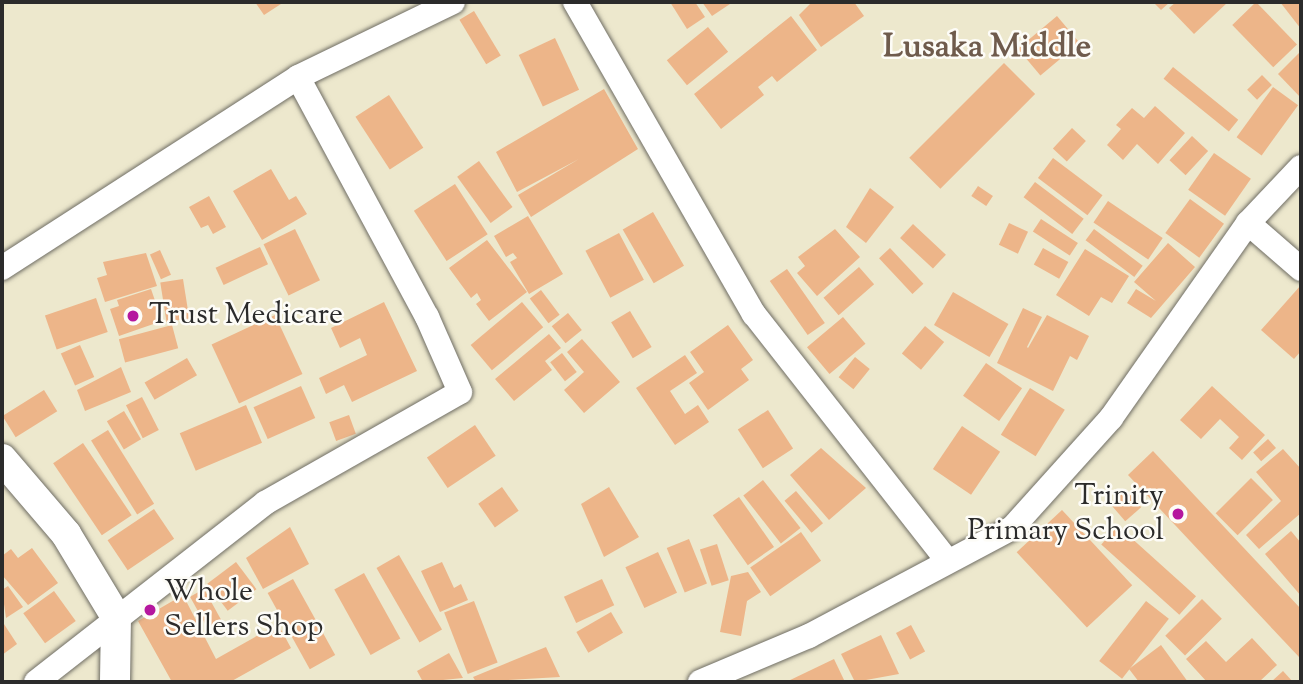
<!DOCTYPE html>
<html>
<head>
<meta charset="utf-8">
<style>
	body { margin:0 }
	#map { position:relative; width:1303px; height:684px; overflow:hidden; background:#ede8cd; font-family:"Sorts Mill Goudy",serif }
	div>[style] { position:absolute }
	.building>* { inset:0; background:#edb589; transform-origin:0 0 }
	.roads { filter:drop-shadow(0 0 2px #6f6d64) drop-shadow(0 0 2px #6f6d64) }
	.minor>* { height:24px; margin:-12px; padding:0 12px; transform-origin:12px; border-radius:12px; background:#fff }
	.tertiary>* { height:30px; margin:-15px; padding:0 15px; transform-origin:15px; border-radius:15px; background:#fff }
	.dots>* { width:19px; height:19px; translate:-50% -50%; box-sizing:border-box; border:4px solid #fdfcf7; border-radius:50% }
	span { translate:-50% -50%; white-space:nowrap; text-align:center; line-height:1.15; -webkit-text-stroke:5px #fdfcf7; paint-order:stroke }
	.poi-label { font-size:30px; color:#2b2b2b }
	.left { translate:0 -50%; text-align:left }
	.right { translate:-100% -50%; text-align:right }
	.quarter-label { font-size:33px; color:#6f5b4c; font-weight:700 }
	.frame { position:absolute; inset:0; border:4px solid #2b2b2b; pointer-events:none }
</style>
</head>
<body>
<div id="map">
	<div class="building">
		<div style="clip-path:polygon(255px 2px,284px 2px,264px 15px)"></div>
		<div style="clip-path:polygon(670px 2px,695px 2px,705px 17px,687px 29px)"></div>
		<div style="clip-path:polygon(702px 2px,733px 2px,712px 16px)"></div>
		<div style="clip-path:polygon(812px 2px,854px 2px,864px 16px,821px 47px,799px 15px)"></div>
		<div style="clip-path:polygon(1153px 2px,1170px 2px,1161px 10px)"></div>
		<div style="clip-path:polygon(1176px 2px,1228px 2px,1194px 34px,1169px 8px)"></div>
		<div style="left:1256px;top:2px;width:59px;height:33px;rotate:46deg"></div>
		<div style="clip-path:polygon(1280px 2px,1301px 2px,1301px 29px)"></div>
		<div style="left:474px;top:11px;width:52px;height:17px;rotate:59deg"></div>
		<div style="clip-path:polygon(791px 16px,817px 50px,777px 82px,772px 76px,758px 87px,764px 95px,721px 129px,694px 94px)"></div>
		<div style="left:1057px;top:16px;width:35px;height:51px;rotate:50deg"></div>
		<div style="left:708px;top:27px;width:32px;height:53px;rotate:51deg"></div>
		<div style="left:555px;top:38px;width:57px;height:40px;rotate:65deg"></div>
		<div style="clip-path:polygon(1301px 51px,1301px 98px,1278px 74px)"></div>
		<div style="left:1004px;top:63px;width:44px;height:134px;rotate:45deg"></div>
		<div style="left:1173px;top:67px;width:84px;height:15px;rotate:39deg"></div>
		<div style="left:1262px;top:75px;width:14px;height:21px;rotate:45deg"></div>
		<div style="left:1273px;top:87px;width:31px;height:62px;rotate:36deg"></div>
		<div style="clip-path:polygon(604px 89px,638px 149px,531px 217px,518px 195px,579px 159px,517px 192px,496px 152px)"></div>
		<div style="left:389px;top:95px;width:63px;height:40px;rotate:57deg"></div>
		<div style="clip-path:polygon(1155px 106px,1185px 133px,1158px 164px,1137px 144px,1123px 160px,1107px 145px,1121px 129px,1116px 125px,1132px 108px,1144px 118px)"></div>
		<div style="left:1072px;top:128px;width:19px;height:28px;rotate:43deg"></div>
		<div style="left:1192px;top:136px;width:22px;height:33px;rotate:43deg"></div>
		<div style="left:1214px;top:153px;width:45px;height:45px;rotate:35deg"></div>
		<div style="left:1053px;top:158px;width:62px;height:25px;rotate:37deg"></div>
		<div style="left:479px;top:161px;width:57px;height:27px;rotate:54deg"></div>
		<div style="clip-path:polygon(271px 169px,289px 200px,296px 196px,307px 214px,262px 240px,233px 191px)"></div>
		<div style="left:1035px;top:182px;width:61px;height:19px;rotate:37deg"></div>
		<div style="left:455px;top:184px;width:60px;height:49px;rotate:57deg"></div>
		<div style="left:978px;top:186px;width:18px;height:12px;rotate:34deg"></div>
		<div style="clip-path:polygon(870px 188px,894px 207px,866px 243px,846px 227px)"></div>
		<div style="clip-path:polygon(209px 196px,226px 227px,213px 234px,208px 225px,201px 228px,189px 207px)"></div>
		<div style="left:1190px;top:199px;width:42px;height:42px;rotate:36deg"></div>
		<div style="left:1108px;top:201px;width:66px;height:26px;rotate:34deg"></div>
		<div style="left:653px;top:212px;width:62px;height:35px;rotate:60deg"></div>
		<div style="clip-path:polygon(528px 216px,563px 274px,529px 294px,510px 262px,517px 258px,513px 253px,506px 257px,494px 236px)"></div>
		<div style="left:1041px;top:219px;width:44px;height:15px;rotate:33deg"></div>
		<div style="left:1009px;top:223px;width:21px;height:24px;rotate:25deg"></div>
		<div style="left:913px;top:224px;width:45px;height:19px;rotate:43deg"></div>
		<div style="left:295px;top:229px;width:57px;height:35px;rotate:64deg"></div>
		<div style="clip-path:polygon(835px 229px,860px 257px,817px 296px,797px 273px,805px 266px,798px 257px)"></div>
		<div style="left:1094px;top:229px;width:61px;height:14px;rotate:37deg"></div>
		<div style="left:619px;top:233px;width:53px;height:38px;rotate:62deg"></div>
		<div style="clip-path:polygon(487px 240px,527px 292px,489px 321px,476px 304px,481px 300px,477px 293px,471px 298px,449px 268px)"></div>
		<div style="clip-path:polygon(1168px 243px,1195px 267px,1151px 318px,1127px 303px,1136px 289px,1156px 301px,1134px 282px)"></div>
		<div style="left:260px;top:247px;width:19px;height:49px;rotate:65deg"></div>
		<div style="left:890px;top:248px;width:49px;height:15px;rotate:47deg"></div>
		<div style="left:1043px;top:248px;width:29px;height:19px;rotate:29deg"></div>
		<div style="clip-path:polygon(1085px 249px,1129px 276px,1112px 303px,1101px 297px,1089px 316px,1056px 295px)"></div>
		<div style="left:160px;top:250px;width:27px;height:11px;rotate:66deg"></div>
		<div style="clip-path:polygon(146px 253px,157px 286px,105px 302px,97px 278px,107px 275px,103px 262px)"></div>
		<div style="left:859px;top:267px;width:23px;height:47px;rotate:49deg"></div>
		<div style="left:787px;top:269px;width:66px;height:21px;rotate:55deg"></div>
		<div style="left:183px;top:279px;width:40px;height:23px;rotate:81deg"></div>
		<div style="clip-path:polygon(1301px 285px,1301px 351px,1294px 359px,1261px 330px)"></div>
		<div style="clip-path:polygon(151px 289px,162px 321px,119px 336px,110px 309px,119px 306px,117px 300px)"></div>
		<div style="left:541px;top:290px;width:31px;height:14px;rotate:53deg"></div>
		<div style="left:953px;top:292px;width:64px;height:38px;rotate:30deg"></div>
		<div style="left:96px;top:298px;width:36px;height:54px;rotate:71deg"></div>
		<div style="clip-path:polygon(384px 302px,417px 371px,352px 402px,344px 385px,326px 394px,319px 378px,367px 355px,360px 338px,340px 348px,331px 328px)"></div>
		<div style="left:522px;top:302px;width:33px;height:67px;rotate:50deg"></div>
		<div style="clip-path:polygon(1023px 308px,1042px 317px,1027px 347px,1028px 348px,1047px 315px,1089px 336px,1077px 360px,1070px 356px,1053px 391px,997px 363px)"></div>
		<div style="left:630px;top:311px;width:42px;height:22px;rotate:59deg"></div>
		<div style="left:568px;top:313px;width:22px;height:21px;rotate:51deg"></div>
		<div style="left:275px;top:315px;width:65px;height:70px;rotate:65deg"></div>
		<div style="left:843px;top:317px;width:35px;height:47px;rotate:50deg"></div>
		<div style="left:172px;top:325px;width:24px;height:55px;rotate:75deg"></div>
		<div style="clip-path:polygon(728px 325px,753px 360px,741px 369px,749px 380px,708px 410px,689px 383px,704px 372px,690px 352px)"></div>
		<div style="left:925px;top:326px;width:25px;height:36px;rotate:40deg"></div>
		<div style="clip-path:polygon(549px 334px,561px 348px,545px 361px,552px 370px,514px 401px,495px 379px)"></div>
		<div style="clip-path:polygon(582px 339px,620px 382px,584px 413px,564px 390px,584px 372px,567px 352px)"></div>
		<div style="left:80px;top:345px;width:35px;height:21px;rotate:66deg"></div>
		<div style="left:562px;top:353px;width:24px;height:15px;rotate:52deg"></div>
		<div style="clip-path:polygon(685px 355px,697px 373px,670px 391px,685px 414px,698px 405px,709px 422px,675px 445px,636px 388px)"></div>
		<div style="left:855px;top:357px;width:19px;height:26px;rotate:39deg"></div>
		<div style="left:187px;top:358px;width:20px;height:49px;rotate:60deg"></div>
		<div style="left:986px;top:363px;width:44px;height:40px;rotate:35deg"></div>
		<div style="clip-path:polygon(121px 367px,131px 392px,85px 411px,77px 390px)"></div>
		<div style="left:301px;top:386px;width:35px;height:52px;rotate:66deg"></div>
		<div style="clip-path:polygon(1212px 386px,1265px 435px,1242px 460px,1229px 448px,1239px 437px,1220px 419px,1201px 439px,1180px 420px)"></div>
		<div style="left:1030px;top:388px;width:41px;height:55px;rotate:32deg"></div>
		<div style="left:44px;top:390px;width:25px;height:49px;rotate:58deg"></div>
		<div style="left:142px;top:397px;width:37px;height:18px;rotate:63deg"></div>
		<div style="left:246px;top:405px;width:41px;height:72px;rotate:67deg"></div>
		<div style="left:768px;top:410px;width:46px;height:36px;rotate:57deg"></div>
		<div style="left:124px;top:411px;width:33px;height:20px;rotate:59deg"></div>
		<div style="left:349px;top:415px;width:20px;height:21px;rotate:70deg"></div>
		<div style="left:475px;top:425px;width:37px;height:58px;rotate:56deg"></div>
		<div style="left:962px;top:426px;width:46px;height:52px;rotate:34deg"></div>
		<div style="left:108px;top:430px;width:87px;height:20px;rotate:58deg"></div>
		<div style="left:1268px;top:439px;width:12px;height:20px;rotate:48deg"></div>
		<div style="left:83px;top:443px;width:87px;height:36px;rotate:56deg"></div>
		<div style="clip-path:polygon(821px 448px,866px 488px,829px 520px,790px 475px)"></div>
		<div style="clip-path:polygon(1283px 449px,1301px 469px,1301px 513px,1259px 549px,1246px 535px,1281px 501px,1256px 472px)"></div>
		<div style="clip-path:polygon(1153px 451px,1301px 609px,1299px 657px,1128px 475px)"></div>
		<div style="left:1251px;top:478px;width:31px;height:50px;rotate:45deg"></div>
		<div style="left:763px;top:480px;width:61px;height:25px;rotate:52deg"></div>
		<div style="left:502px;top:487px;width:29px;height:29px;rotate:55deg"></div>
		<div style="clip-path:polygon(609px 487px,639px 537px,604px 557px,581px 504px)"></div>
		<div style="left:1126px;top:490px;width:23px;height:21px;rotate:49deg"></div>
		<div style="left:796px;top:491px;width:42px;height:15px;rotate:50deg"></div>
		<div style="left:739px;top:497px;width:61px;height:32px;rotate:55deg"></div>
		<div style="left:154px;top:509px;width:36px;height:56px;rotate:56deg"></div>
		<div style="left:1062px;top:510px;width:103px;height:62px;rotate:47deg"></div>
		<div style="left:1118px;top:526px;width:105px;height:25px;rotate:42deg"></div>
		<div style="clip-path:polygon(290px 527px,309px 564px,263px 589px,246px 558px)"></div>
		<div style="clip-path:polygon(1291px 531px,1301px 543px,1301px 596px,1265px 554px)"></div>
		<div style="left:801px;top:532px;width:35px;height:62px;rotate:55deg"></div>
		<div style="left:689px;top:539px;width:48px;height:24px;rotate:68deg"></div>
		<div style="left:717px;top:544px;width:38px;height:18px;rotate:72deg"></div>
		<div style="clip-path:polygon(32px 548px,58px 583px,28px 605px,2px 575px,2px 556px,11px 549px,18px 558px)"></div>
		<div style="left:658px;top:552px;width:45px;height:36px;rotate:65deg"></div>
		<div style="left:399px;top:555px;width:86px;height:26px;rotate:60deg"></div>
		<div style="left:236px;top:562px;width:34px;height:36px;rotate:53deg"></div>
		<div style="clip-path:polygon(442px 562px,454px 588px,461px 584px,468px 600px,440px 612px,421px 571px)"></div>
		<div style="clip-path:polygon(748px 572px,761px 592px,747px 601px,741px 636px,720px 632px,731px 576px)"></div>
		<div style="left:364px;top:573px;width:75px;height:34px;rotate:61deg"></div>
		<div style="left:293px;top:579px;width:87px;height:29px;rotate:61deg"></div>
		<div style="left:602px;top:579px;width:29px;height:42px;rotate:65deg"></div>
		<div style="clip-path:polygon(8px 586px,23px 607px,6px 618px,2px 590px)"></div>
		<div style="left:204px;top:589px;width:35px;height:16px;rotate:61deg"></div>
		<div style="left:54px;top:591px;width:37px;height:38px;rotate:54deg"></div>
		<div style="clip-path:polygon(183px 595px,216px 659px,278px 624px,291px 648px,230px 682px,172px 682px,138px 621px)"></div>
		<div style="left:1202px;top:599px;width:28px;height:52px;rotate:45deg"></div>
		<div style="left:474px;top:601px;width:66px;height:32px;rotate:69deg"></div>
		<div style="left:1146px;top:601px;width:29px;height:76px;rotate:38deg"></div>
		<div style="left:611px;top:612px;width:24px;height:40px;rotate:60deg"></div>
		<div style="clip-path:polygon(2px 621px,17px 644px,2px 655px)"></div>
		<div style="left:911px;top:625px;width:30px;height:17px;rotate:62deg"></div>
		<div style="clip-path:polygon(881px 635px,899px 674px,855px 682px,841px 654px)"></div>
		<div style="clip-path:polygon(1252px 638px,1277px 665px,1259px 682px,1207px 682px,1186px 659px,1206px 641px,1226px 662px)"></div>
		<div style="clip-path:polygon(1161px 645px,1188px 682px,1139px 682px,1129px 669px)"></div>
		<div style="clip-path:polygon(546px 647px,560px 677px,476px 682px,473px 677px)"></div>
		<div style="clip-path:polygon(449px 653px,463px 678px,423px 682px,417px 671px)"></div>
		<div style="clip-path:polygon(834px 659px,845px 682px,786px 682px)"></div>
		<div style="clip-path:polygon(1283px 671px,1293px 682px,1271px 682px)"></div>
	</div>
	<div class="roads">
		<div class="minor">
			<div style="left:575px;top:2px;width:360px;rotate:60.2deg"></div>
			<div style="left:754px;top:314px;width:314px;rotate:51.9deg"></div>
			<div style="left:1248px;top:223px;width:70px;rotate:41deg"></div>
			<div style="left:2px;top:268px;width:352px;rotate:-32.8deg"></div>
			<div style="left:298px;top:77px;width:172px;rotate:-25.8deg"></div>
			<div style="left:36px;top:682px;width:291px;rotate:-38deg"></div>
			<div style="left:265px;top:503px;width:224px;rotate:-29.6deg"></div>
			<div style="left:460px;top:392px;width:82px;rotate:-113.7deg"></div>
			<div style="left:427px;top:317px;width:272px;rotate:-118.3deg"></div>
			<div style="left:700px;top:682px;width:118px;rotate:-22.9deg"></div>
			<div style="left:809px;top:636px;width:230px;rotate:-28deg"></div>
			<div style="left:1012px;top:528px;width:148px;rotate:-48deg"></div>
			<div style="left:1111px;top:418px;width:238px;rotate:-54.9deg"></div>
			<div style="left:1248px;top:223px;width:77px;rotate:-46.6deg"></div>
		</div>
		<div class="tertiary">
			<div style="left:2px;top:459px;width:99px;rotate:49.5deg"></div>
			<div style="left:66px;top:534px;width:97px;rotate:58.9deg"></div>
			<div style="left:116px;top:617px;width:65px;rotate:90.9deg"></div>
		</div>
	</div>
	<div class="dots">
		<div style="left:133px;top:316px;background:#b5179e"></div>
		<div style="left:1178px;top:514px;background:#b5179e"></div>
		<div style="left:150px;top:610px;background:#b5179e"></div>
	</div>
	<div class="poi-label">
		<span class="left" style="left:149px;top:316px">Trust Medicare</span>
		<span class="right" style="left:1164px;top:514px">Trinity<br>Primary School</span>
		<span class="left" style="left:164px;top:610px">Whole<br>Sellers Shop</span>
	</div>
	<div class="quarter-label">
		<span style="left:987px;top:49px">Lusaka Middle</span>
	</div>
	<div class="frame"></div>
</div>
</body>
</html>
